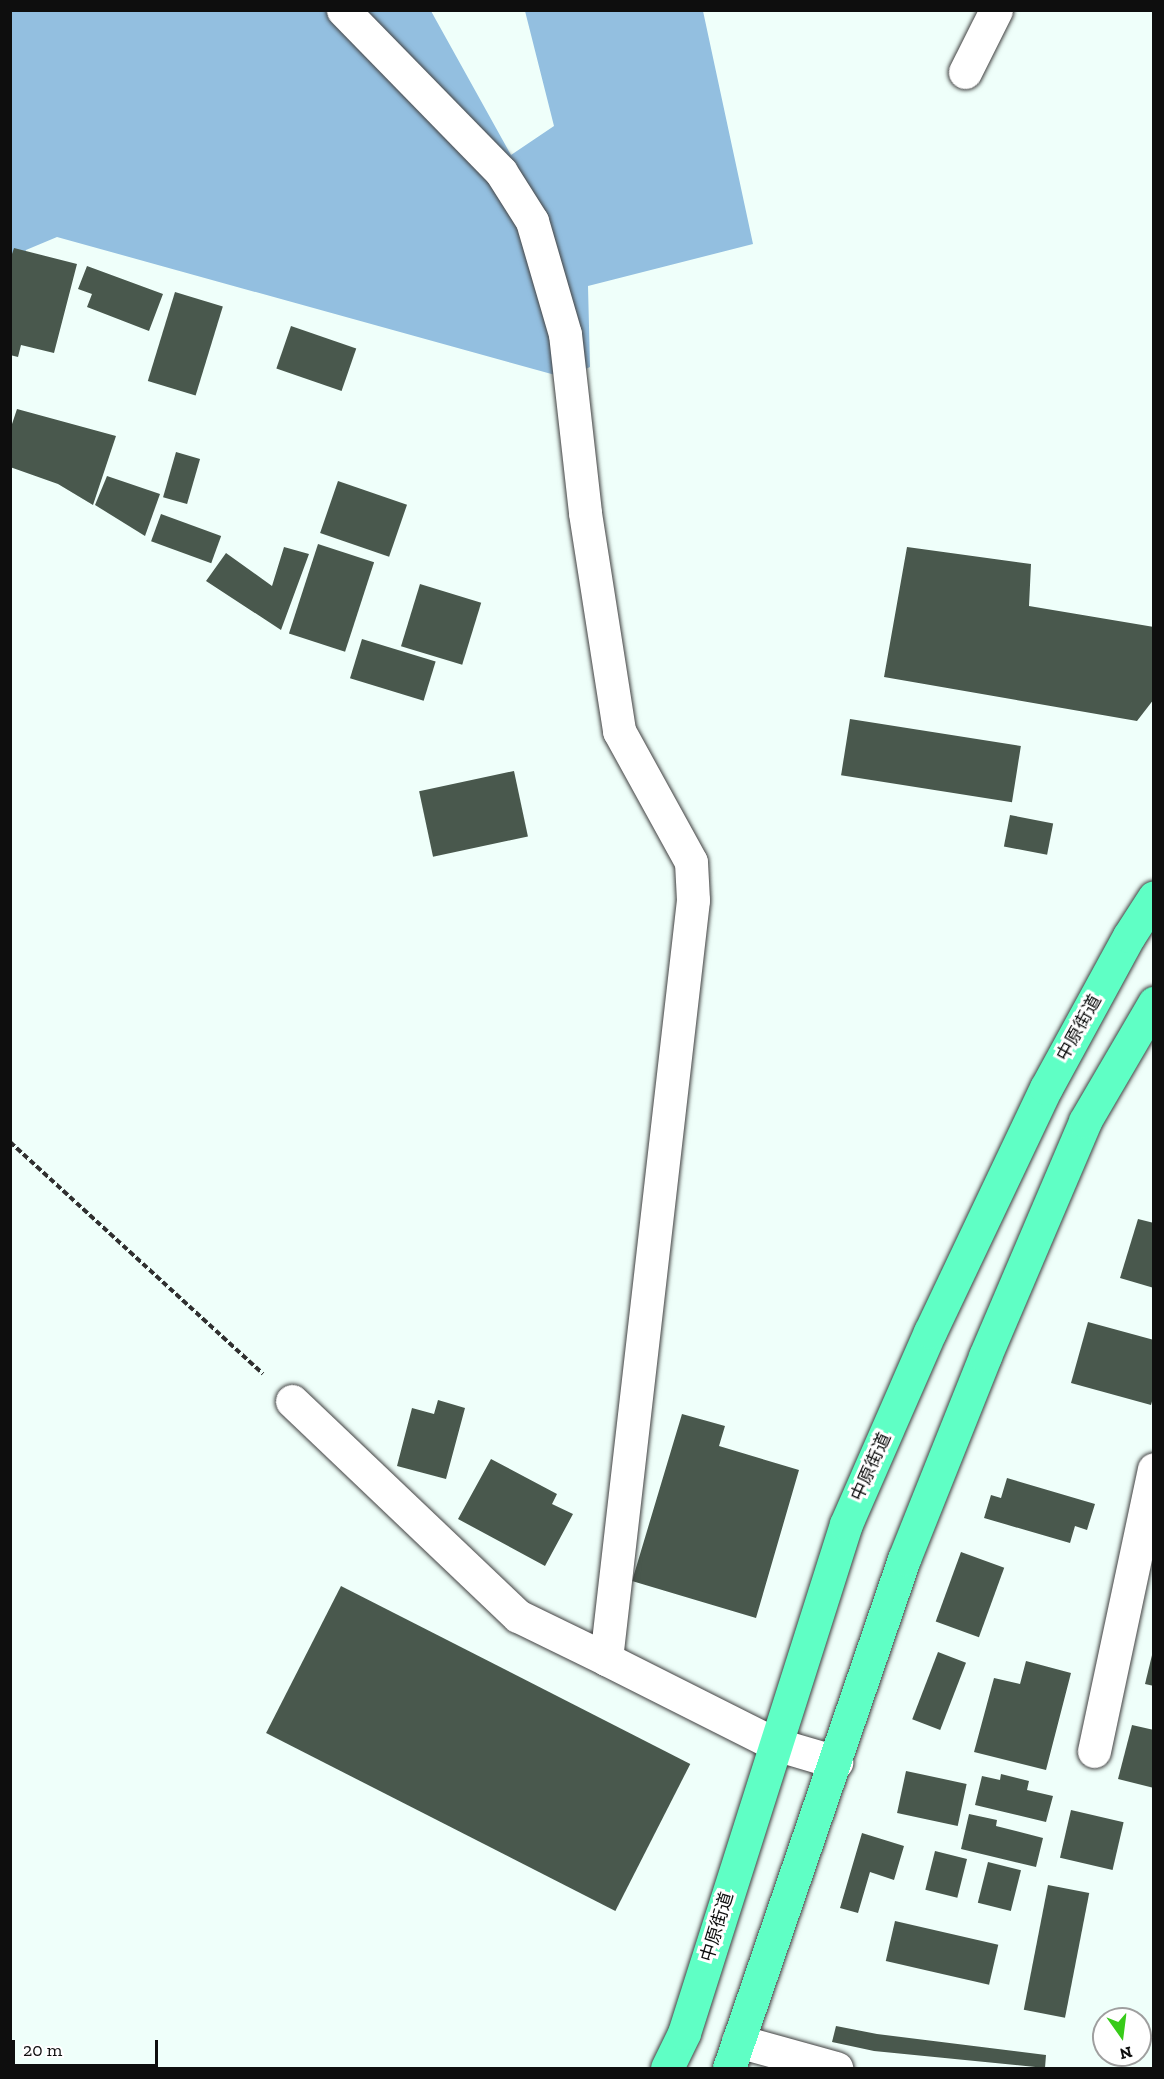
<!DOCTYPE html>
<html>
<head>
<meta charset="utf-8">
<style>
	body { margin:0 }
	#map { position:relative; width:1164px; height:2079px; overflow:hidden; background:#effffa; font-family:"Zilla Slab","Noto Sans JP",serif }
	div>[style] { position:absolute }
	.forest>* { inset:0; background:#93bfe0 }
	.building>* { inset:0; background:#49584d; transform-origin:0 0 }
	.path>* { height:4px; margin-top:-2px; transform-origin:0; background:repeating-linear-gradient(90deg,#303030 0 6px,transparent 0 9px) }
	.roads { filter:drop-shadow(0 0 2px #414141) drop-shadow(0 0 2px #414141) }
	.minor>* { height:33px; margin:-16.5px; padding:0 16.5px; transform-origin:16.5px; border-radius:16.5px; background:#fff }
	.major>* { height:33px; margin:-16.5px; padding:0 16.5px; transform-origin:16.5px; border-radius:16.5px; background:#5fffc5 }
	span { translate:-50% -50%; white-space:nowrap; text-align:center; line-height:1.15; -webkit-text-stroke:6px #fff; paint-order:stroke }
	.street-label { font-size:18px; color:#0e0e0e }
	.frame { position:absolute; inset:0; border:12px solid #0e0e0e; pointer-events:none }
	.north { position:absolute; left:1092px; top:2007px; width:60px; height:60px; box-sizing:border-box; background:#fff; border:2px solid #9f9f9f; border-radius:50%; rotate:166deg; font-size:16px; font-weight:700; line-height:24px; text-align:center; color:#0e0e0e }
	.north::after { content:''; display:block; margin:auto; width:21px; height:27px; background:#37cb19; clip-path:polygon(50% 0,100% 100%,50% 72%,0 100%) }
	.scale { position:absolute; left:12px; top:2040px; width:146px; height:27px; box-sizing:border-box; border:3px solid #0e0e0e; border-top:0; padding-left:8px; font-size:18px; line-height:21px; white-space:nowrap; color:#0e0e0e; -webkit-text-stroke:4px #fff; paint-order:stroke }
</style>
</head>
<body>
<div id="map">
	<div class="forest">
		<div style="clip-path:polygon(11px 11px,431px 11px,511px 155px,554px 126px,525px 11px,703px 11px,753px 244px,588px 286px,590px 367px,566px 378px,57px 237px,26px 250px,11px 299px)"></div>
	</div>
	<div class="building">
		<div style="clip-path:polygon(14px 248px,77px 264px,54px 353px,21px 345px,18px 357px,10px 355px,10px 260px)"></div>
		<div style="clip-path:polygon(87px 266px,163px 294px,149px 331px,87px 307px,92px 294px,78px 289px)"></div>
		<div style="left:175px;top:292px;width:50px;height:93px;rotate:17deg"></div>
		<div style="left:291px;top:326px;width:69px;height:45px;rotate:19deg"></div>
		<div style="clip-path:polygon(17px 409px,116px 436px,93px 505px,58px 484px,10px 467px,10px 430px)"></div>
		<div style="left:176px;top:452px;width:25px;height:47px;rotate:16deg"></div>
		<div style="clip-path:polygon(107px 476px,160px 494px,145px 536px,95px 505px)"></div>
		<div style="left:338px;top:481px;width:73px;height:55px;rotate:19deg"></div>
		<div style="left:161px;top:514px;width:64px;height:29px;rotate:20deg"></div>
		<div style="left:318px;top:544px;width:59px;height:94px;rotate:18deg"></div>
		<div style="clip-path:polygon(284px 547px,309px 554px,281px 630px,206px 581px,226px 553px,272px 586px)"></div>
		<div style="clip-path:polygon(907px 547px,1031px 564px,1029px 606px,1154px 627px,1154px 699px,1137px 721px,884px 677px)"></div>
		<div style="left:420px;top:584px;width:64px;height:65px;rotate:17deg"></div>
		<div style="left:362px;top:639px;width:77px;height:41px;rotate:17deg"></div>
		<div style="left:850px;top:719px;width:173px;height:57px;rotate:9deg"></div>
		<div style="left:514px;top:771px;width:67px;height:97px;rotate:78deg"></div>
		<div style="left:1010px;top:815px;width:44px;height:32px;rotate:11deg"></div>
		<div style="clip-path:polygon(1138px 1219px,1154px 1223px,1154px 1288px,1120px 1278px)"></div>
		<div style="clip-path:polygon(1088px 1322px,1154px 1340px,1154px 1394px,1151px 1405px,1071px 1383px)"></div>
		<div style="clip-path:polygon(438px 1400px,465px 1408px,446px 1479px,397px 1466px,412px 1408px,434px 1414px)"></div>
		<div style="clip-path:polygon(682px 1414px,725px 1426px,719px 1446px,799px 1470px,756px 1618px,632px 1581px)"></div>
		<div style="clip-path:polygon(491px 1459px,557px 1494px,552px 1504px,573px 1514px,545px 1566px,458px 1519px)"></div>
		<div style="clip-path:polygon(1007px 1478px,1095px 1504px,1087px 1530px,1075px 1526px,1070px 1543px,984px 1518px,991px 1495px,1001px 1498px)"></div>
		<div style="left:961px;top:1552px;width:46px;height:74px;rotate:20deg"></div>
		<div style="left:341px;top:1586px;width:392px;height:165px;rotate:27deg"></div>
		<div style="clip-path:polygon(1153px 1651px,1154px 1651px,1154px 1686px,1145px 1684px)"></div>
		<div style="left:938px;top:1652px;width:30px;height:72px;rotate:21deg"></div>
		<div style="clip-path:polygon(1026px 1661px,1071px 1673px,1046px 1770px,974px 1752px,994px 1678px,1020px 1684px)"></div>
		<div style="clip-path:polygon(1132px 1725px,1154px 1730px,1154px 1788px,1118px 1779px)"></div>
		<div style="left:906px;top:1771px;width:62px;height:43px;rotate:12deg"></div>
		<div style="clip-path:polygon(1001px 1774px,1029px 1781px,1027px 1790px,1053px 1796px,1046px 1822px,975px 1805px,982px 1776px,1000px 1780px)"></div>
		<div style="left:1071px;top:1810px;width:54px;height:49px;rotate:13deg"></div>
		<div style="clip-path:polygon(969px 1814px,997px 1820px,996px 1826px,1043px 1838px,1036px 1867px,961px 1849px)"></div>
		<div style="clip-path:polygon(862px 1833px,904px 1846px,894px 1880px,870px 1872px,858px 1913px,840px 1908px)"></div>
		<div style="left:935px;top:1851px;width:33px;height:40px;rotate:14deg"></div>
		<div style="left:988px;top:1862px;width:34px;height:42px;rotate:14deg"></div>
		<div style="left:1048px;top:1885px;width:42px;height:127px;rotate:11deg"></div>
		<div style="left:895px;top:1921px;width:106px;height:41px;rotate:13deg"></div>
		<div style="clip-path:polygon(836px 2026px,877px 2034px,1046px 2055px,1045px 2068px,874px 2051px,832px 2042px)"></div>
	</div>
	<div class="path">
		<div style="left:10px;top:1142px;width:343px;rotate:42.5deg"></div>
	</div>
	<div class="roads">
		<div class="minor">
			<div style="left:343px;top:10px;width:226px;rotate:45.7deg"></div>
			<div style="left:501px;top:172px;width:58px;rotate:57.7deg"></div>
			<div style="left:532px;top:221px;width:118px;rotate:73.7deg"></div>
			<div style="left:565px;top:334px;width:180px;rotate:83.6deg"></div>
			<div style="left:585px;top:513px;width:221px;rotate:81.1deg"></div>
			<div style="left:619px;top:731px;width:149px;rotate:61.2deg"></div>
			<div style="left:691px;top:862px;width:38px;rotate:87deg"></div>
			<div style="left:693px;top:900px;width:764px;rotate:96.54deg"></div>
			<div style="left:606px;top:1659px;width:189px;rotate:26.7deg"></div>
			<div style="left:775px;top:1744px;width:64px;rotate:16.4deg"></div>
			<div style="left:965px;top:72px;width:69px;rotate:-63.4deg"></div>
			<div style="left:292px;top:1401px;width:312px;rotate:43.6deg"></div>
			<div style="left:518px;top:1616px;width:98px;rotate:26deg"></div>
			<div style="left:1094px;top:1751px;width:288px;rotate:-78deg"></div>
			<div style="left:738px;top:2041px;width:102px;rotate:15.4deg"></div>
		</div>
		<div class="major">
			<div style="left:667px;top:2068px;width:39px;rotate:-64deg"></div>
			<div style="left:684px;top:2033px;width:534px;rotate:-72.35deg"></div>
			<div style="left:846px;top:1524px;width:210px;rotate:-66.4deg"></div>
			<div style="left:930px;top:1332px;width:270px;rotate:-64.6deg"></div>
			<div style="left:1046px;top:1088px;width:173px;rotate:-61.4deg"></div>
			<div style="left:1129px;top:936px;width:46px;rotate:-57.3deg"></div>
			<div style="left:729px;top:2068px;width:538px;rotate:-71.03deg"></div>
			<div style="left:904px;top:1559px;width:219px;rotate:-68.2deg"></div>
			<div style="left:985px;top:1356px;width:255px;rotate:-66.9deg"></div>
			<div style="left:1085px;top:1121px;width:137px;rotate:-59.7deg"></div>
		</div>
	</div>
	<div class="street-label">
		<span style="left:1079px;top:1028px;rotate:-61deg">中原街道</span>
		<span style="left:871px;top:1467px;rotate:-66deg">中原街道</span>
		<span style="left:717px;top:1927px;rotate:-73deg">中原街道</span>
	</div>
	<div class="frame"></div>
	<div class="north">N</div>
	<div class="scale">20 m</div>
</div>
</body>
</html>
